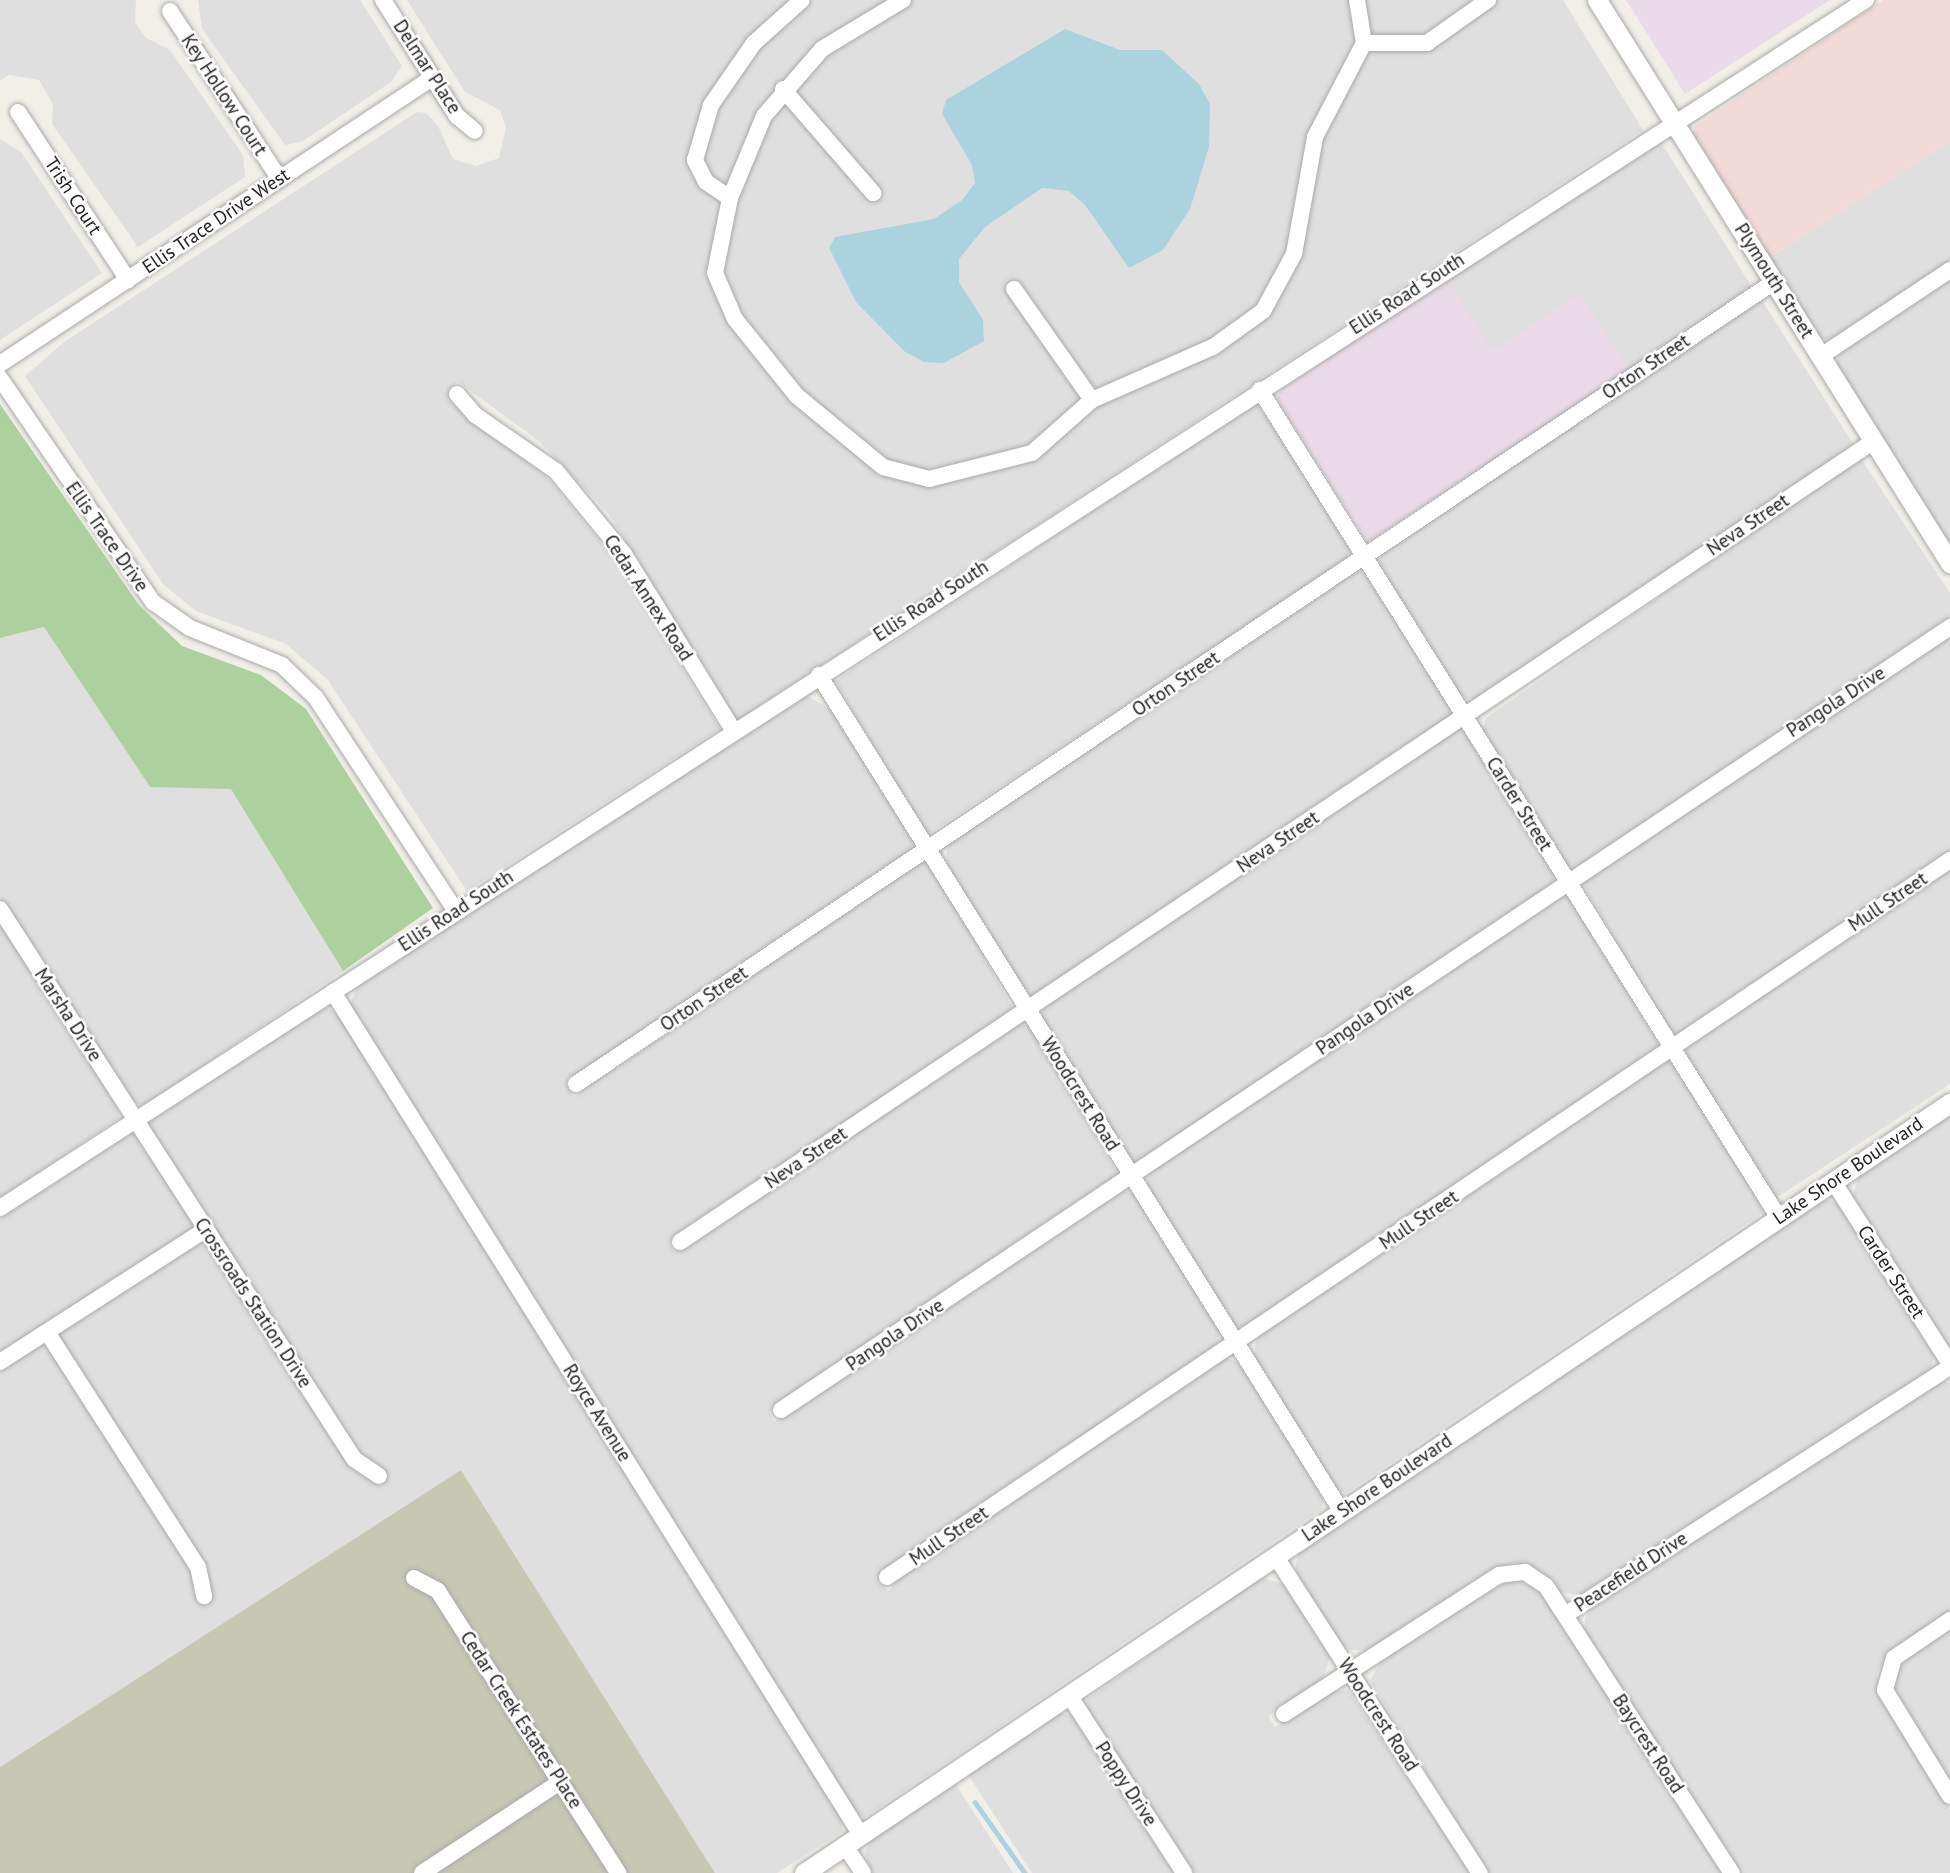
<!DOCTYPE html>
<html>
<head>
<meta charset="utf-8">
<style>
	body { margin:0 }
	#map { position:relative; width:1950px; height:1873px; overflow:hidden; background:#f2efe9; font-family:"PT Sans",sans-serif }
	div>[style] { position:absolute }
	.residential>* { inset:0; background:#e0dfdf }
	.commercial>* { inset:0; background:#f2dad9 }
	.industrial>* { inset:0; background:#ebdbe8 }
	.construction>* { inset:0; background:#c7c7b4 }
	.forest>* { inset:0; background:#add19e }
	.water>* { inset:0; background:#aad3df }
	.stream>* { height:4.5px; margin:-2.25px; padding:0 2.25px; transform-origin:2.25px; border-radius:2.25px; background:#aad3df }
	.roads { filter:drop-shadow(0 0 2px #a9a9a9) drop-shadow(0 0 2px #a9a9a9) }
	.minor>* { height:16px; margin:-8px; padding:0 8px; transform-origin:8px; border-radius:8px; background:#fff }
	.tertiary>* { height:19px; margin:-9.5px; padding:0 9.5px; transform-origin:9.5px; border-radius:9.5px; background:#fff }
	span { translate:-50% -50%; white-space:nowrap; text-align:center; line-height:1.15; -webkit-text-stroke:5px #fff; paint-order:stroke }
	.street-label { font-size:19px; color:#222 }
</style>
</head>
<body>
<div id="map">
	<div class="residential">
		<div style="clip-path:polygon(0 0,136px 0,135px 22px,146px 38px,170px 50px,243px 155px,245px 177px,138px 247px,52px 124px,53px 104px,39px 80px,9px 75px,0 81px)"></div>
		<div style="clip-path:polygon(198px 0,360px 0,402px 66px,391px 82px,303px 141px,285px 145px,202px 29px)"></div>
		<div style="clip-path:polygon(407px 0,1563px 0,1643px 130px,737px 720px,608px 513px,539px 441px,457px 381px,449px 400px,550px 480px,614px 559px,720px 729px,467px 891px,327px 679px,286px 644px,196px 611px,163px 584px,25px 376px,64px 342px,417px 112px,426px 113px,438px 126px,453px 159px,476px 166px,499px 158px,506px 128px,500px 110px,465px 92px)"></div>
		<div style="clip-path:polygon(0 139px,21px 152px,102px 273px,0 340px)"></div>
		<div style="clip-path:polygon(1950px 141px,1950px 263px,1835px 341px,1819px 338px,1769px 258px)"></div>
		<div style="clip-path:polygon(1661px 142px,1752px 287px,1630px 371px,1493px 352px,1446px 280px)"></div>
		<div style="clip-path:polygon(1950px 277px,1950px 546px,1836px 366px,1841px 350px)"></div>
		<div style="clip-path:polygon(1761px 299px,1854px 445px,1477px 700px,1461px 697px,1379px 567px,1381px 555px)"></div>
		<div style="clip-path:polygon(1257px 403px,1351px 543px,1347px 560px,927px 835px,835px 681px)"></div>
		<div style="clip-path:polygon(1860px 457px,1950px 593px,1950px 617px,1578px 869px,1566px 866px,1482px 733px,1486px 718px)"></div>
		<div style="clip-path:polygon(1353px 571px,1369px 573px,1450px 702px,1450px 718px,1035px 1000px,1027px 997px,945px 864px,948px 841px)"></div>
		<div style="clip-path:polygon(44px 627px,150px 787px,231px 788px,343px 971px,145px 1105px,133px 1103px,0 898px,0 638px)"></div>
		<div style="clip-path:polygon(1950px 637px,1950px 854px,1677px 1035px,1670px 1032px,1582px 883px)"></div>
		<div style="clip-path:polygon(807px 696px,834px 711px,912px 837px,911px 854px,575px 1078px,567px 1077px,574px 1097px,919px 862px,930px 864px,1014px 1010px,669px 1242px,674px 1252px,1019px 1023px,1031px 1027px,1118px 1175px,769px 1412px,774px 1422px,1123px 1191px,1136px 1195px,1220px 1330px,1217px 1349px,879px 1573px,878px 1582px,889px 1591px,900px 1575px,1226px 1358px,1238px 1362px,1323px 1498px,1322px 1509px,865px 1817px,858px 1816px,350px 1005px,358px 984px)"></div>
		<div style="clip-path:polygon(1454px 729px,1464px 729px,1555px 871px,1552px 886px,1137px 1163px,1130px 1160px,1041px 1020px,1045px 1006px)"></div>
		<div style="clip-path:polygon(1950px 869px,1950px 1084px,1775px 1199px,1684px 1054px,1687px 1045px)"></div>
		<div style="clip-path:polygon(1561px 895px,1568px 896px,1660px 1046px,1249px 1327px,1234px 1326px,1147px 1189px,1148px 1172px)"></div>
		<div style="clip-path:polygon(0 923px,118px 1107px,119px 1118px,0 1198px)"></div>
		<div style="clip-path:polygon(324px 1007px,340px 1014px,842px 1820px,842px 1832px,777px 1873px,715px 1873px,461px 1470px,0 1767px,0 1219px)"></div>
		<div style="clip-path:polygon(1665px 1060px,1677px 1065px,1764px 1212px,1346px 1493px,1339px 1491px,1254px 1360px,1256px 1336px)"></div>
		<div style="clip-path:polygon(1950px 1111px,1950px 1350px,1852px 1197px,1861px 1171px)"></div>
		<div style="clip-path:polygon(1829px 1200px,1840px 1205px,1935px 1354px,1930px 1371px,1580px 1594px,1558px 1593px,1537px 1570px,1517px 1563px,1495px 1567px,1370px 1650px,1351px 1650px,1339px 1643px,1295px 1572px,1298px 1550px,1816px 1201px)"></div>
		<div style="clip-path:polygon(1939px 1382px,1950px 1383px,1950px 1611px,1892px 1649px,1877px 1673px,1877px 1690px,1950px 1810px,1950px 1873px,1741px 1873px,1585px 1632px,1585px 1619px,1593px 1606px)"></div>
		<div style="clip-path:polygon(1260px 1577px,1284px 1584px,1330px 1657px,1322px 1681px,1268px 1716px,1275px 1727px,1333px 1691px,1348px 1690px,1471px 1873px,1192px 1873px,1087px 1712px,1087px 1699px)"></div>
		<div style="clip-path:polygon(1512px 1578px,1540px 1591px,1724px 1873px,1488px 1873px,1370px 1681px,1383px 1658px)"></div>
		<div style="clip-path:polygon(1950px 1628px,1950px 1783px,1891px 1686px,1904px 1658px)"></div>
		<div style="clip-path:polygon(1056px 1713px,1072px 1715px,1174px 1873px,1032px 1873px,967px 1773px)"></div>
		<div style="clip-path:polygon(956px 1785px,1013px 1873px,871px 1873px,865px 1853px,872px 1838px)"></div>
	</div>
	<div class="commercial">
		<div style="clip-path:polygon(1883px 0,1950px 0,1950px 141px,1769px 258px,1692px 136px,1695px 126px)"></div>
	</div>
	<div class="industrial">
		<div style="clip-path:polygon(1626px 0,1830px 0,1685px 94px)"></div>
		<div style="clip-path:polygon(1446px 280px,1493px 351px,1579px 294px,1630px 371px,1368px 542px,1277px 400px,1280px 390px)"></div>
	</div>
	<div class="construction">
		<div style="clip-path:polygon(461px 1470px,715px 1873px,0 1873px,0 1767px)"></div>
	</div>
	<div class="forest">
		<div style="clip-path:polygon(0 404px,139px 605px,182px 646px,261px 675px,306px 709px,433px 908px,343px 971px,231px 789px,150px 787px,44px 627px,0 638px)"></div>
	</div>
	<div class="water">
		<div style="clip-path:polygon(1065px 29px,1120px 50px,1162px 50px,1199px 84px,1210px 104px,1209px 147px,1190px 209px,1163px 250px,1129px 268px,1085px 205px,1069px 191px,1042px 188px,985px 227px,959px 259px,959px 282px,983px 320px,984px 341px,944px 363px,924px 362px,904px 351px,856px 302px,829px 248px,835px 237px,934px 219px,962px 200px,975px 183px,972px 165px,942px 114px,946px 100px)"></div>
	</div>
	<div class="stream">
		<div style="left:975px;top:1802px;width:87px;rotate:54.8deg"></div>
	</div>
	<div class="roads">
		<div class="minor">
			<div style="left:383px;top:0;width:138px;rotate:57.5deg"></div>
			<div style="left:457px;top:116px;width:23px;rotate:40deg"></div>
			<div style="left:903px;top:0;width:95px;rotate:148.8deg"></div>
			<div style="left:822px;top:49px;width:89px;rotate:130.9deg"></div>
			<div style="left:764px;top:116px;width:89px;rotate:112.5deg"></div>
			<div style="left:730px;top:198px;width:76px;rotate:101.3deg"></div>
			<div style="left:715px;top:273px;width:50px;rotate:66.5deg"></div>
			<div style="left:735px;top:319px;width:99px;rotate:51.2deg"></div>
			<div style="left:797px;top:396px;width:112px;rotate:39.5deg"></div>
			<div style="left:883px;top:467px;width:48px;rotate:14.6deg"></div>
			<div style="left:929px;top:479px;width:106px;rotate:-14.2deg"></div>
			<div style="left:1032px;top:453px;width:80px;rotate:-41.5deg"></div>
			<div style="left:1092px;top:400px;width:132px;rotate:-23.7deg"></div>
			<div style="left:1213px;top:347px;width:62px;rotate:-35.8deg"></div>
			<div style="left:1263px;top:311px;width:65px;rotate:-61.5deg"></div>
			<div style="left:1294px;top:254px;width:119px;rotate:-79.8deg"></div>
			<div style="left:1315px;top:137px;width:106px;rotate:-62.5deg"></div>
			<div style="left:1364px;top:43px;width:44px;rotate:-99.2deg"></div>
			<div style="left:170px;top:11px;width:199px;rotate:56.9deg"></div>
			<div style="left:1364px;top:43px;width:63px"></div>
			<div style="left:1427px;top:43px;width:75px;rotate:-35.2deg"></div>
			<div style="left:783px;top:89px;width:138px;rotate:49.1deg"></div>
			<div style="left:18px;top:112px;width:201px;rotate:56.8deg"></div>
			<div style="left:730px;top:198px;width:29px;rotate:-146deg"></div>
			<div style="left:706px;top:182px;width:25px;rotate:-117deg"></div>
			<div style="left:695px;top:160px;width:57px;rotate:-73.8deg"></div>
			<div style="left:711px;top:105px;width:75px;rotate:-55.3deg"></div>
			<div style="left:754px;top:43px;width:64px;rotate:-41.9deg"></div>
			<div style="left:1014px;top:289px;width:136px;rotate:54.9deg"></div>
			<div style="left:1821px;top:356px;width:155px;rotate:-33.7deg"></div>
			<div style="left:0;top:364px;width:518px;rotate:-33.51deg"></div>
			<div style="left:0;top:378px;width:271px;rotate:55.7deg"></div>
			<div style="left:153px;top:602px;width:45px;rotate:35.1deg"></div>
			<div style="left:190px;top:628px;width:99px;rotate:21.9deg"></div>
			<div style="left:282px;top:665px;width:47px;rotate:44.1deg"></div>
			<div style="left:316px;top:698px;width:255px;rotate:56.7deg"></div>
			<div style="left:1260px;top:390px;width:977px;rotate:57.92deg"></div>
			<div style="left:457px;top:394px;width:28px;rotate:49deg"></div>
			<div style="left:475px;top:415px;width:98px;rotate:34.7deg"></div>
			<div style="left:556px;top:471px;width:107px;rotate:50.7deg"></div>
			<div style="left:624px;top:554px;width:207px;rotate:58.2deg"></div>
			<div style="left:819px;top:675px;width:987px;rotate:58deg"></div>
			<div style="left:0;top:909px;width:654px;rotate:57.23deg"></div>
			<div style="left:354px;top:1459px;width:30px;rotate:34deg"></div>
			<div style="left:333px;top:992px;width:995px;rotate:57.94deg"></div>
			<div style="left:576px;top:1084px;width:1442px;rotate:-33.8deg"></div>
			<div style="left:1833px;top:1181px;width:217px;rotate:57.4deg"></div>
			<div style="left:0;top:1208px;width:2223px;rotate:-32.92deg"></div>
			<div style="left:680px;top:1242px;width:1438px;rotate:-33.86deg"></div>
			<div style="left:47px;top:1332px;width:279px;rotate:57.3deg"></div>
			<div style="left:198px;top:1567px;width:30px;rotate:78deg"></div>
			<div style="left:0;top:1362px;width:245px;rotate:-32.8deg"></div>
			<div style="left:781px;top:1410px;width:1407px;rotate:-33.81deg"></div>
			<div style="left:1276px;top:1557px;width:376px;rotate:57.2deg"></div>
			<div style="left:887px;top:1577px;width:1282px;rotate:-34deg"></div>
			<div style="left:414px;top:1578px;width:27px;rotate:28deg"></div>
			<div style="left:438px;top:1591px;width:335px;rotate:57.4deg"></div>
			<div style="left:1565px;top:1615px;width:458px;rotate:-32.8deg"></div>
			<div style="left:1950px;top:1620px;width:68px;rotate:145.8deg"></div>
			<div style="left:1894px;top:1658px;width:33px;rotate:106deg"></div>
			<div style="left:1885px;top:1690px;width:124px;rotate:58.5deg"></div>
			<div style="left:1069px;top:1695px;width:212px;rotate:57.1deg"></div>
			<div style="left:1284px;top:1714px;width:256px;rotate:-32.9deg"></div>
			<div style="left:1499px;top:1575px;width:26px;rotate:-7deg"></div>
			<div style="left:1525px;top:1572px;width:25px;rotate:34deg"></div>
			<div style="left:1546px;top:1586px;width:342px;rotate:57.1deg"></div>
			<div style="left:845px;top:1846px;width:32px;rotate:56deg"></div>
			<div style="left:422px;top:1873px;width:165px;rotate:-33.4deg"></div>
		</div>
		<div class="tertiary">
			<div style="left:1597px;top:0;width:665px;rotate:57.91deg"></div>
			<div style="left:804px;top:1873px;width:1381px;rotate:-33.9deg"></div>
		</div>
	</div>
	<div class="street-label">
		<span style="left:427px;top:67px;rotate:57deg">Delmar Place</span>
		<span style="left:224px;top:95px;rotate:57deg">Key Hollow Court</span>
		<span style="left:73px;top:196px;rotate:57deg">Trish Court</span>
		<span style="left:216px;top:221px;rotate:-34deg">Ellis Trace Drive West</span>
		<span style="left:1774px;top:281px;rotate:58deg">Plymouth Street</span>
		<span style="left:1407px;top:294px;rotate:-33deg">Ellis Road South</span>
		<span style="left:1646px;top:367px;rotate:-34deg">Orton Street</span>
		<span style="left:1748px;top:525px;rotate:-34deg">Neva Street</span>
		<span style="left:107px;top:537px;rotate:55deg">Ellis Trace Drive</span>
		<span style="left:648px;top:598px;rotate:57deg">Cedar Annex Road</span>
		<span style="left:931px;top:601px;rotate:-33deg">Ellis Road South</span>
		<span style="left:1176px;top:684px;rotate:-34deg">Orton Street</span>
		<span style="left:1836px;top:702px;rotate:-33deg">Pangola Drive</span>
		<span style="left:1519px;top:804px;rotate:58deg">Carder Street</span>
		<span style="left:1278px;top:842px;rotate:-34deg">Neva Street</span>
		<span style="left:1888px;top:902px;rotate:-34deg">Mull Street</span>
		<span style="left:456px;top:911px;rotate:-33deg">Ellis Road South</span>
		<span style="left:704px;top:999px;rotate:-34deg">Orton Street</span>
		<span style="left:68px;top:1015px;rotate:57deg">Marsha Drive</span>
		<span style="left:1365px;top:1019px;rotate:-34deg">Pangola Drive</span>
		<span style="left:1080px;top:1094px;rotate:58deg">Woodcrest Road</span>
		<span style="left:806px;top:1158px;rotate:-34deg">Neva Street</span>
		<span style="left:1848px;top:1171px;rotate:-34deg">Lake Shore Boulevard</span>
		<span style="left:1419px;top:1220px;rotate:-34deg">Mull Street</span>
		<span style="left:1891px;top:1272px;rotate:57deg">Carder Street</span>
		<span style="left:253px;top:1303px;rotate:57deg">Crossroads Station Drive</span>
		<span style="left:895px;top:1335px;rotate:-34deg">Pangola Drive</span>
		<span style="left:597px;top:1413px;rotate:58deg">Royce Avenue</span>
		<span style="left:1377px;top:1488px;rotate:-34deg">Lake Shore Boulevard</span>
		<span style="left:949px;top:1536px;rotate:-34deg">Mull Street</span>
		<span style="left:1631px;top:1572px;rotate:-33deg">Peacefield Drive</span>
		<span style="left:1378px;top:1715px;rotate:57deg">Woodcrest Road</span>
		<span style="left:521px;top:1720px;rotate:57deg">Cedar Creek Estates Place</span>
		<span style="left:1648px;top:1744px;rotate:57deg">Baycrest Road</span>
		<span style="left:1126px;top:1784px;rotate:57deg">Poppy Drive</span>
	</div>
</div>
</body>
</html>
